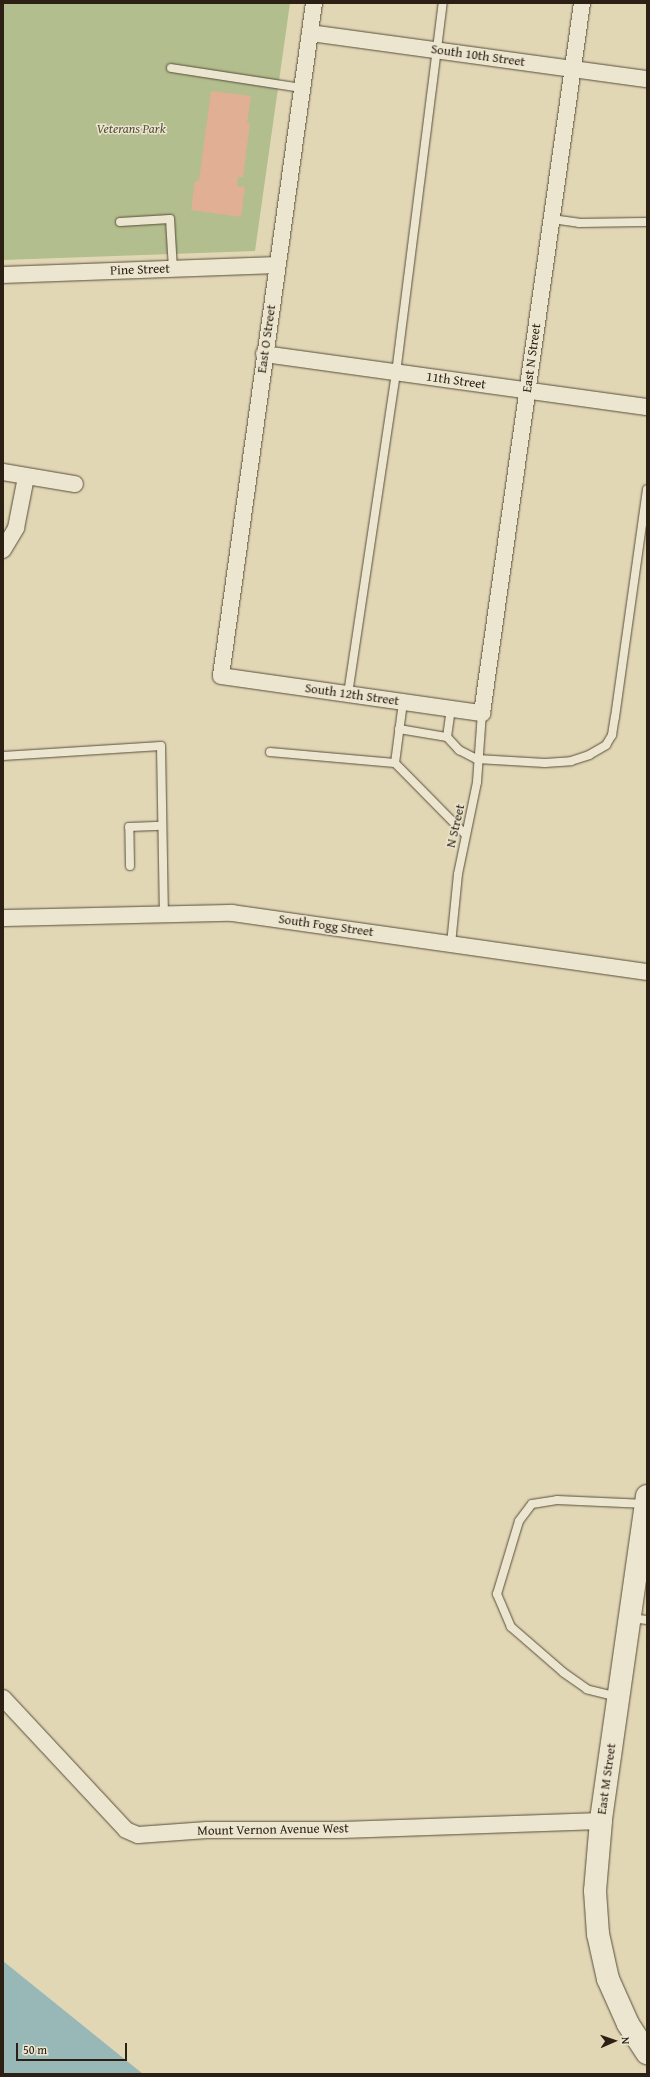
<!DOCTYPE html>
<html>
<head>
<meta charset="utf-8">
<style>
	body { margin:0 }
	#map { position:relative; width:650px; height:2077px; overflow:hidden; background:#e2d7b5; font-family:"Gentium Book Plus",serif }
	div>[style] { position:absolute }
	.green>* { inset:0; background:#b2be8e }
	.water>* { inset:0; background:#98b7b7 }
	.building>* { inset:0; background:#e0af94 }
	.roads { filter:drop-shadow(0 0 1px #594e3c) drop-shadow(0 0 1px #594e3c) }
	.lane>* { height:8px; margin:-4px; padding:0 4px; transform-origin:4px; border-radius:4px; background:#ece5cf }
	.street>* { height:16px; margin:-8px; padding:0 8px; transform-origin:8px; border-radius:8px; background:#ece5cf }
	.secondary>* { height:22px; margin:-11px; padding:0 11px; transform-origin:11px; border-radius:11px; background:#ece5cf }
	span { translate:-50% -50%; white-space:nowrap; text-align:center; line-height:1.15; -webkit-text-stroke:3px #ece5cf; paint-order:stroke }
	.street-label { font-size:13px; color:#2b2013 }
	.park-label { font-size:13px; color:#544f38; font-style:italic }
	.frame { position:absolute; inset:0; border:4px solid #2b2013; pointer-events:none }
	.north { position:absolute; left:594px; top:2021px; width:40px; height:40px; -webkit-text-stroke:3px #ece5cf; paint-order:stroke; rotate:88deg; font-size:11px; font-weight:700; line-height:16px; text-align:center; color:#2b2013 }
	.north::after { content:''; display:block; margin:auto; width:14px; height:18px; background:#2b2013; clip-path:polygon(50% 0,100% 100%,50% 72%,0 100%) }
	.scale { position:absolute; left:16px; top:2043px; width:111px; height:18px; box-sizing:border-box; border:2px solid #2b2013; border-top:0; padding-left:5px; font-size:12px; line-height:14px; white-space:nowrap; color:#2b2013; -webkit-text-stroke:3px #ece5cf; paint-order:stroke }
</style>
</head>
<body>
<div id="map">
	<div class="green">
		<div style="clip-path:polygon(3px 3px,290px 3px,255px 251px,3px 260px)"></div>
	</div>
	<div class="water">
		<div style="clip-path:polygon(3px 1961px,143px 2074px,3px 2074px)"></div>
	</div>
	<div class="building">
		<div style="clip-path:polygon(211px 91px,251px 96px,247px 123px,250px 123px,243px 177px,238px 177px,237px 186px,245px 187px,241px 217px,191px 210px,195px 181px,199px 181px)"></div>
	</div>
	<div class="roads">
		<div class="lane">
			<div style="left:171px;top:68px;width:133px;rotate:8.7deg"></div>
			<div style="left:552px;top:219px;width:27px;rotate:8deg"></div>
			<div style="left:579px;top:223px;width:68px;rotate:-0.8deg"></div>
			<div style="left:120px;top:222px;width:50px;rotate:-3.4deg"></div>
			<div style="left:170px;top:219px;width:50px;rotate:86.6deg"></div>
			<div style="left:348px;top:694px;width:325px;rotate:-81.5deg"></div>
			<div style="left:396px;top:373px;width:373px;rotate:-82.8deg"></div>
			<div style="left:399px;top:729px;width:49px;rotate:9.5deg"></div>
			<div style="left:447px;top:737px;width:18px;rotate:47deg"></div>
			<div style="left:459px;top:750px;width:20px;rotate:27deg"></div>
			<div style="left:477px;top:759px;width:68px;rotate:3.4deg"></div>
			<div style="left:545px;top:763px;width:26px;rotate:-4deg"></div>
			<div style="left:571px;top:761px;width:19px;rotate:-18deg"></div>
			<div style="left:589px;top:755px;width:20px;rotate:-30deg"></div>
			<div style="left:606px;top:745px;width:12px;rotate:-59deg"></div>
			<div style="left:612px;top:735px;width:18px;rotate:-81deg"></div>
			<div style="left:615px;top:717px;width:230px;rotate:-82deg"></div>
			<div style="left:447px;top:737px;width:28px;rotate:-82deg"></div>
			<div style="left:270px;top:752px;width:125px;rotate:5deg"></div>
			<div style="left:395px;top:763px;width:100px;rotate:45.4deg"></div>
			<div style="left:3px;top:756px;width:158px;rotate:-3.6deg"></div>
			<div style="left:161px;top:746px;width:168px;rotate:89deg"></div>
			<div style="left:395px;top:763px;width:62px;rotate:-82.5deg"></div>
			<div style="left:130px;top:866px;width:39px;rotate:-91deg"></div>
			<div style="left:129px;top:827px;width:33px;rotate:-2deg"></div>
			<div style="left:451px;top:944px;width:70px;rotate:-84.3deg"></div>
			<div style="left:458px;top:874px;width:94px;rotate:-78.3deg"></div>
			<div style="left:477px;top:782px;width:69px;rotate:-85.9deg"></div>
			<div style="left:631px;top:1618px;width:16px;rotate:7deg"></div>
			<div style="left:618px;top:1697px;width:32px;rotate:-166deg"></div>
			<div style="left:587px;top:1689px;width:29px;rotate:-145deg"></div>
			<div style="left:563px;top:1672px;width:69px;rotate:-139.1deg"></div>
			<div style="left:511px;top:1627px;width:36px;rotate:-113deg"></div>
			<div style="left:497px;top:1594px;width:76px;rotate:-73.2deg"></div>
			<div style="left:519px;top:1521px;width:21px;rotate:-53deg"></div>
			<div style="left:532px;top:1504px;width:25px;rotate:-9deg"></div>
			<div style="left:557px;top:1500px;width:89px;rotate:2.6deg"></div>
		</div>
		<div class="street">
			<div style="left:314px;top:3px;width:679px;rotate:97.87deg"></div>
			<div style="left:221px;top:676px;width:264px;rotate:8.1deg"></div>
			<div style="left:482px;top:713px;width:717px;rotate:-81.98deg"></div>
			<div style="left:310px;top:33px;width:340px;rotate:7.8deg"></div>
			<div style="left:3px;top:275px;width:274px;rotate:-2.1deg"></div>
			<div style="left:264px;top:354px;width:387px;rotate:7.9deg"></div>
			<div style="left:3px;top:472px;width:73px;rotate:9.5deg"></div>
			<div style="left:3px;top:550px;width:26px;rotate:-59deg"></div>
			<div style="left:16px;top:528px;width:52px;rotate:-78.9deg"></div>
			<div style="left:3px;top:918px;width:229px;rotate:-1.3deg"></div>
			<div style="left:232px;top:913px;width:419px;rotate:8.1deg"></div>
			<div style="left:3px;top:1698px;width:180px;rotate:47deg"></div>
			<div style="left:126px;top:1830px;width:13px;rotate:23deg"></div>
			<div style="left:138px;top:1835px;width:69px;rotate:-4.1deg"></div>
			<div style="left:207px;top:1830px;width:135px"></div>
			<div style="left:342px;top:1830px;width:259px;rotate:-2deg"></div>
		</div>
		<div class="secondary">
			<div style="left:647px;top:1496px;width:328px;rotate:98.1deg"></div>
			<div style="left:601px;top:1821px;width:70px;rotate:94.9deg"></div>
			<div style="left:595px;top:1891px;width:43px;rotate:86deg"></div>
			<div style="left:598px;top:1934px;width:46px;rotate:77.5deg"></div>
			<div style="left:608px;top:1979px;width:49px;rotate:66deg"></div>
			<div style="left:628px;top:2024px;width:35px;rotate:57deg"></div>
		</div>
	</div>
	<div class="street-label">
		<span style="left:478px;top:56px;rotate:8deg">South 10th Street</span>
		<span style="left:140px;top:270px;rotate:-2deg">Pine Street</span>
		<span style="left:267px;top:339px;rotate:-82deg">East O Street</span>
		<span style="left:532px;top:358px;rotate:-82deg">East N Street</span>
		<span style="left:456px;top:381px;rotate:8deg">11th Street</span>
		<span style="left:352px;top:695px;rotate:8deg">South 12th Street</span>
		<span style="left:456px;top:826px;rotate:-77deg">N Street</span>
		<span style="left:326px;top:926px;rotate:8deg">South Fogg Street</span>
		<span style="left:607px;top:1779px;rotate:-82deg">East M Street</span>
		<span style="left:273px;top:1830px;rotate:-1deg">Mount Vernon Avenue West</span>
	</div>
	<div class="park-label">
		<span style="left:131px;top:129px">Veterans Park</span>
	</div>
	<div class="frame"></div>
	<div class="north">N</div>
	<div class="scale">50 m</div>
</div>
</body>
</html>
